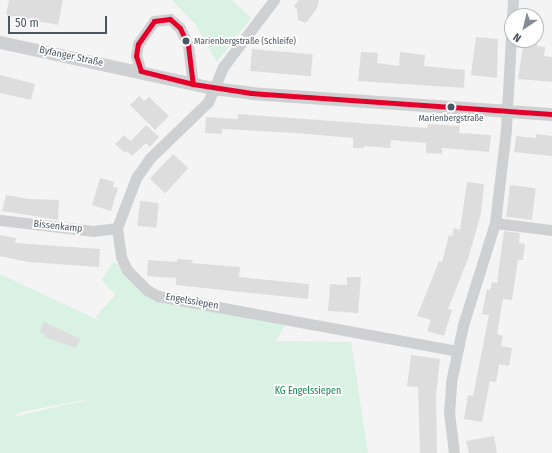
<!DOCTYPE html>
<html>
<head>
<meta charset="utf-8">
<style>
	body { margin:0 }
	#map { position:relative; width:552px; height:453px; overflow:hidden; background:#f4f4f4; font-family:"Fira Sans Condensed",sans-serif }
	div>[style] { position:absolute }
	.green>* { inset:0; background:#d9f2e3 }
	.building>* { inset:0; background:#ddddde; transform-origin:0 0 }
	.minor>* { height:11px; margin:-5.5px; padding:0 5.5px; transform-origin:5.5px; border-radius:5.5px; background:#ced0d2 }
	.tertiary>* { height:13px; margin:-6.5px; padding:0 6.5px; transform-origin:6.5px; border-radius:6.5px; background:#ced0d2 }
	.bus-1>* { height:5px; margin:-2.5px; padding:0 2.5px; transform-origin:2.5px; border-radius:2.5px; background:#e4002b }
	.dots>* { width:11px; height:11px; translate:-50% -50%; box-sizing:border-box; border:2px solid #fff; border-radius:50% }
	span { translate:-50% -50%; white-space:nowrap; text-align:center; line-height:1.15; -webkit-text-stroke:3.5px #fff; paint-order:stroke }
	.bus-label { font-size:9px; color:#4a5661 }
	.left { translate:0 -50%; text-align:left }
	.street-label { font-size:10px; color:#4a5661 }
	.park-label { font-size:10px; color:#17864f }
	.north { position:absolute; left:504px; top:8px; width:40px; height:40px; box-sizing:border-box; background:#fff; border:1px solid #b7bbc0; border-radius:50%; rotate:215deg; font-size:11px; font-weight:700; line-height:16px; text-align:center; color:#4a5661 }
	.north::after { content:''; display:block; margin:auto; width:14px; height:18px; background:#868d94; clip-path:polygon(50% 0,100% 100%,50% 72%,0 100%) }
	.scale { position:absolute; left:8px; top:16px; width:99px; height:18px; box-sizing:border-box; border:2px solid #4a5661; border-top:0; padding-left:5px; font-size:12px; line-height:14px; white-space:nowrap; color:#4a5661; -webkit-text-stroke:3px #fff; paint-order:stroke }
</style>
</head>
<body>
<div id="map">
	<div class="green">
		<div style="clip-path:polygon(172px 0,232px 0,251px 18px,217px 62px,196px 25px)"></div>
		<div style="clip-path:polygon(evenodd,113px 262px,123px 267px,161px 300px,286px 324px,276px 341px,351px 342px,368px 453px,0 453px,0 274px,98px 320px,96px 316px,115px 295px,102px 280px,113px 262px,98px 397px,15px 417px,14px 416px,20px 412px,98px 397px)"></div>
	</div>
	<div class="building">
		<div style="clip-path:polygon(9px 0,63px 0,58px 25px,6px 15px)"></div>
		<div style="clip-path:polygon(299px 0,319px 0,317px 8px,306px 23px,298px 20px,297px 9px,294px 6px)"></div>
		<div style="clip-path:polygon(476px 37px,498px 39px,497px 78px,471px 75px)"></div>
		<div style="clip-path:polygon(524px 40px,537px 40px,537px 46px,545px 47px,544px 56px,552px 57px,552px 82px,518px 79px)"></div>
		<div style="left:252px;top:49px;width:61px;height:22px;rotate:5deg"></div>
		<div style="clip-path:polygon(361px 52px,378px 53px,377px 63px,399px 66px,400px 52px,425px 55px,424px 66px,465px 70px,464px 88px,358px 81px)"></div>
		<div style="clip-path:polygon(0 75px,35px 84px,31px 100px,0 93px)"></div>
		<div style="clip-path:polygon(139px 96px,144px 101px,149px 97px,169px 116px,155px 130px,130px 105px)"></div>
		<div style="clip-path:polygon(238px 114px,427px 128px,428px 124px,460px 126px,459px 133px,491px 135px,489px 152px,442px 148px,442px 154px,426px 153px,426px 143px,391px 140px,390px 148px,364px 146px,364px 148px,353px 148px,353px 138px,295px 133px,222px 129px,222px 134px,205px 133px,206px 117px,238px 119px)"></div>
		<div style="clip-path:polygon(146px 125px,159px 137px,150px 147px,146px 143px,132px 156px,127px 151px,125px 153px,115px 144px,124px 135px,131px 141px)"></div>
		<div style="clip-path:polygon(536px 134px,552px 136px,552px 156px,514px 152px,516px 136px,536px 138px)"></div>
		<div style="left:173px;top:154px;width:21px;height:34px;rotate:43deg"></div>
		<div style="clip-path:polygon(100px 178px,114px 182px,113px 187px,118px 188px,111px 211px,92px 205px)"></div>
		<div style="clip-path:polygon(467px 182px,484px 184px,481px 213px,468px 259px,448px 309px,452px 310px,444px 336px,427px 331px,431px 320px,417px 316px,439px 261px,442px 262px,449px 235px,452px 236px,454px 228px,460px 230px)"></div>
		<div style="left:510px;top:185px;width:26px;height:32px;rotate:7deg"></div>
		<div style="clip-path:polygon(6px 195px,28px 199px,59px 200px,58px 220px,2px 211px)"></div>
		<div style="left:140px;top:201px;width:19px;height:25px;rotate:6deg"></div>
		<div style="clip-path:polygon(504px 231px,520px 233px,519px 243px,525px 244px,523px 260px,518px 260px,512px 300px,503px 299px,497px 334px,503px 336px,501px 346px,512px 348px,509px 366px,499px 364px,496px 382px,490px 381px,482px 422px,464px 419px,468px 395px,473px 396px,489px 315px,482px 314px,487px 289px,490px 290px,492px 282px,497px 283px)"></div>
		<div style="clip-path:polygon(0 235px,16px 238px,15px 243px,100px 249px,99px 267px,28px 262px,0 256px)"></div>
		<div style="clip-path:polygon(177px 259px,193px 260px,192px 263px,240px 267px,239px 277px,309px 284px,308px 299px,176px 285px,176px 278px,147px 276px,148px 260px,177px 262px)"></div>
		<div style="clip-path:polygon(347px 277px,361px 277px,358px 313px,328px 311px,330px 284px,347px 285px)"></div>
		<div style="clip-path:polygon(44px 322px,80px 339px,76px 348px,45px 337px,46px 335px,40px 332px)"></div>
		<div style="clip-path:polygon(411px 355px,440px 359px,436px 395px,437px 453px,420px 453px,418px 387px,407px 386px)"></div>
		<div style="clip-path:polygon(494px 436px,497px 453px,469px 453px,466px 441px)"></div>
	</div>
	<div class="minor">
		<div style="left:274px;top:0;width:84px;rotate:127.3deg"></div>
		<div style="left:223px;top:67px;width:38px;rotate:113deg"></div>
		<div style="left:208px;top:102px;width:81px;rotate:136deg"></div>
		<div style="left:150px;top:158px;width:24px;rotate:125deg"></div>
		<div style="left:136px;top:178px;width:53px;rotate:110.8deg"></div>
		<div style="left:117px;top:228px;width:29px;rotate:82deg"></div>
		<div style="left:121px;top:257px;width:14px;rotate:65deg"></div>
		<div style="left:127px;top:270px;width:28px;rotate:45deg"></div>
		<div style="left:147px;top:290px;width:13px;rotate:29deg"></div>
		<div style="left:158px;top:296px;width:304px;rotate:10.4deg"></div>
		<div style="left:141px;top:71px;width:16px;rotate:-108deg"></div>
		<div style="left:136px;top:56px;width:12px;rotate:-81deg"></div>
		<div style="left:138px;top:44px;width:28px;rotate:-55deg"></div>
		<div style="left:154px;top:21px;width:16px;rotate:-7deg"></div>
		<div style="left:170px;top:19px;width:13px;rotate:42deg"></div>
		<div style="left:180px;top:28px;width:19px;rotate:65deg"></div>
		<div style="left:188px;top:45px;width:39px;rotate:83deg"></div>
		<div style="left:0;top:220px;width:94px;rotate:6.7deg"></div>
		<div style="left:93px;top:231px;width:24px;rotate:-7deg"></div>
		<div style="left:495px;top:223px;width:57px;rotate:7deg"></div>
		<div style="left:454px;top:453px;width:39px;rotate:-97deg"></div>
		<div style="left:449px;top:414px;width:32px;rotate:-86deg"></div>
		<div style="left:451px;top:382px;width:58px;rotate:-78.1deg"></div>
		<div style="left:463px;top:325px;width:107px;rotate:-72.6deg"></div>
		<div style="left:495px;top:223px;width:95px;rotate:-83.3deg"></div>
		<div style="left:506px;top:129px;width:129px;rotate:-86.9deg"></div>
	</div>
	<div class="tertiary">
		<div style="left:0;top:42px;width:218px;rotate:12.2deg"></div>
		<div style="left:213px;top:88px;width:38px;rotate:7deg"></div>
		<div style="left:251px;top:93px;width:302px;rotate:4deg"></div>
	</div>
	<div class="bus-1">
		<div style="left:170px;top:19px;width:13px;rotate:42deg"></div>
		<div style="left:180px;top:28px;width:19px;rotate:65deg"></div>
		<div style="left:188px;top:45px;width:39px;rotate:83deg"></div>
		<div style="left:193px;top:84px;width:54px;rotate:-166deg"></div>
		<div style="left:141px;top:71px;width:16px;rotate:-108deg"></div>
		<div style="left:136px;top:56px;width:12px;rotate:-81deg"></div>
		<div style="left:138px;top:44px;width:28px;rotate:-55deg"></div>
		<div style="left:154px;top:21px;width:16px;rotate:-7deg"></div>
		<div style="left:193px;top:84px;width:59px;rotate:8.8deg"></div>
		<div style="left:251px;top:93px;width:302px;rotate:4deg"></div>
	</div>
	<div class="dots">
		<div style="left:186px;top:41px;background:#4a5661"></div>
		<div style="left:451px;top:107px;background:#4a5661"></div>
	</div>
	<div class="bus-label">
		<span class="left" style="left:194px;top:41px">Marienbergstraße (Schleife)</span>
		<span style="left:451px;top:118px">Marienbergstraße</span>
	</div>
	<div class="street-label">
		<span style="left:71px;top:57px;rotate:12deg">Byfanger Straße</span>
		<span style="left:58px;top:227px;rotate:6deg">Bissenkamp</span>
		<span style="left:192px;top:302px;rotate:10deg">Engelssiepen</span>
	</div>
	<div class="park-label">
		<span style="left:308px;top:392px">KG Engelssiepen</span>
	</div>
	<div class="north">N</div>
	<div class="scale">50 m</div>
</div>
</body>
</html>
